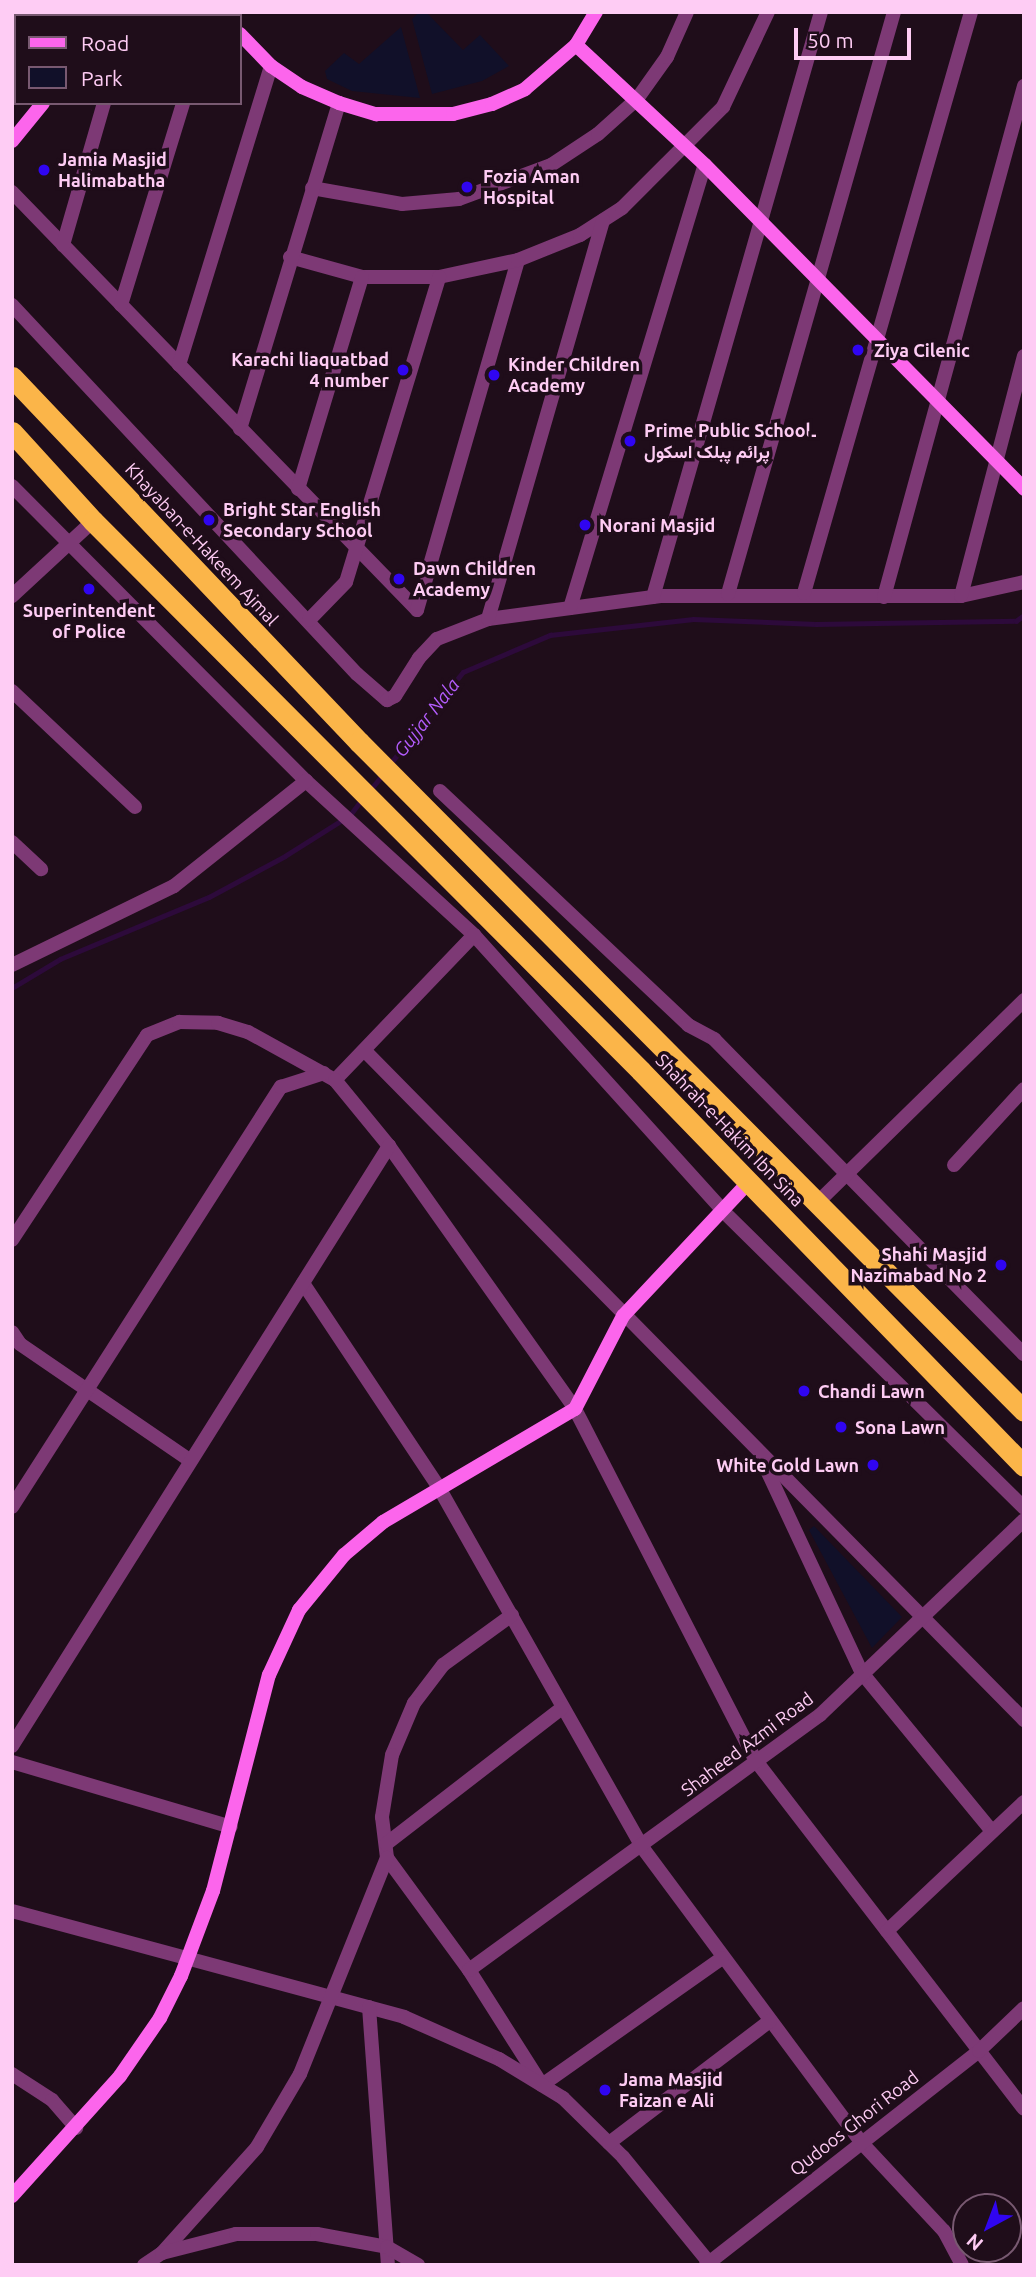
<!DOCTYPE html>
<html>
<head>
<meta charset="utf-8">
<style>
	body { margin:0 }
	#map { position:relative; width:1036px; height:2277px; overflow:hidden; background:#1f0d1a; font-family:Ubuntu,Vazirmatn,sans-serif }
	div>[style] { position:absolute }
	.green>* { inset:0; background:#111029 }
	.stream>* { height:4.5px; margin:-2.25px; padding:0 2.25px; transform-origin:2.25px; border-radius:2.25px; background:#2d0a3b }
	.street>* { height:14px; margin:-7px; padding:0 7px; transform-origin:7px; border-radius:7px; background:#7d3975 }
	.secondary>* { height:14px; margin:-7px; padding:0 7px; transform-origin:7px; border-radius:7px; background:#fc65ec }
	.highway>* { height:21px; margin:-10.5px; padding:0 10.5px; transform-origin:10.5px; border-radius:10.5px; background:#fbb549 }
	.dots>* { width:19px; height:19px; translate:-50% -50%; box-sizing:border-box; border:4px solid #1f0d1a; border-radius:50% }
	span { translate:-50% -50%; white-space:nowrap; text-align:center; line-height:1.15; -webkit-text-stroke:7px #1f0d1a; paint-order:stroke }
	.poi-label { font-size:18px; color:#feccf4; font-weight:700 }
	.left { translate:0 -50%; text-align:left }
	.right { translate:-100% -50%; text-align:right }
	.street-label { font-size:18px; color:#feccf4 }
	.water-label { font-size:19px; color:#b35cfc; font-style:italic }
	.frame { position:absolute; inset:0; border:14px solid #feccf4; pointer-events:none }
	.legend { position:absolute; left:14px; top:14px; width:228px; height:91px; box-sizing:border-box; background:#1f0d1a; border:2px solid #785971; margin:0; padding:9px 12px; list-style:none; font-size:21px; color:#feccf4 }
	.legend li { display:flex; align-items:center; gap:14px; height:35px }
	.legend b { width:35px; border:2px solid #785971 }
	.north { position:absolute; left:952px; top:2193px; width:70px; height:70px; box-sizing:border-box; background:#1f0d1a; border:2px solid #785971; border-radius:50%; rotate:221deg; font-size:19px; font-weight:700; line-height:28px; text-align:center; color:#feccf4 }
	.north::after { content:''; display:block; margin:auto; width:24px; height:32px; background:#3005f1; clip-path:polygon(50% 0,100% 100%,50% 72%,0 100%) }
	.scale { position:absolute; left:794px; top:28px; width:117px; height:32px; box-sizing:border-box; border:4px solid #feccf4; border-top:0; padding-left:9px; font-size:21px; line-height:24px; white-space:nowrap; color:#feccf4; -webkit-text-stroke:5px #1f0d1a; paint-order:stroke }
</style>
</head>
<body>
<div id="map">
	<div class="green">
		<div style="clip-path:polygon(419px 12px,426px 12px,463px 50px,480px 35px,509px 66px,482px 81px,432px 94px,412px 19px)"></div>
		<div style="clip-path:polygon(401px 27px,420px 98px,352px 91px,327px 79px,325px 71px,344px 53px,359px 64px)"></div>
		<div style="clip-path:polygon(814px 1526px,902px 1617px,872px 1648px,809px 1530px)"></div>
	</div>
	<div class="stream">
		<div style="left:390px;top:764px;width:117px;rotate:-51.6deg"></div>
		<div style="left:463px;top:672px;width:95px;rotate:-23deg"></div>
		<div style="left:550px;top:635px;width:144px;rotate:-6.4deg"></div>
		<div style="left:693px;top:619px;width:123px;rotate:2.3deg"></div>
		<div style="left:816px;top:624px;width:200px;rotate:-0.9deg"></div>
		<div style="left:1016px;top:621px;width:10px;rotate:-37deg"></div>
		<div style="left:371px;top:789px;width:19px;rotate:-51deg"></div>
		<div style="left:12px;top:988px;width:56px;rotate:-31.1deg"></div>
		<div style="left:60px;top:959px;width:161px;rotate:-22.6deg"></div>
		<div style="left:209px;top:897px;width:86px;rotate:-28.3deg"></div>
		<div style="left:285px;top:856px;width:77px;rotate:-32.2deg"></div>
		<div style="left:350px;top:815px;width:21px;rotate:-53deg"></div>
	</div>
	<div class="street">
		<div style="left:128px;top:16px;width:4px;rotate:-76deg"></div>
		<div style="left:210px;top:16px;width:4px;rotate:-76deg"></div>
		<div style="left:12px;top:27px;width:6px;rotate:-45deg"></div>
		<div style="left:312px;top:188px;width:91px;rotate:10.1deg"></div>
		<div style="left:402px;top:204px;width:57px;rotate:-5deg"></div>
		<div style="left:459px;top:199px;width:98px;rotate:-20.3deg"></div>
		<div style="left:551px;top:165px;width:56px;rotate:-33.4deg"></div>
		<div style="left:598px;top:134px;width:52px;rotate:-41.9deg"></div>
		<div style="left:637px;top:99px;width:52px;rotate:-54.5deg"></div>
		<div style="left:667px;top:57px;width:49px;rotate:-66deg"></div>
		<div style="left:12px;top:192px;width:582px;rotate:45.9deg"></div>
		<div style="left:417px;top:610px;width:364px;rotate:-73.9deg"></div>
		<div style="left:63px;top:245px;width:148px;rotate:-73.9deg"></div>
		<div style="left:290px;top:257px;width:75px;rotate:15.5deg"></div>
		<div style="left:362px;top:277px;width:77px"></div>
		<div style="left:439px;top:277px;width:81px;rotate:-12.1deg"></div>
		<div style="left:518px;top:260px;width:67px;rotate:-22deg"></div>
		<div style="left:580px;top:235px;width:50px;rotate:-32.7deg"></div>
		<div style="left:622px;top:208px;width:143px;rotate:-45deg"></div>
		<div style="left:723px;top:107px;width:105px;rotate:-64.7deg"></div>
		<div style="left:12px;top:305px;width:505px;rotate:46.93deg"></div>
		<div style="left:357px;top:674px;width:40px;rotate:41deg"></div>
		<div style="left:387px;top:700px;width:9px;rotate:-27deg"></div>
		<div style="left:395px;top:696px;width:45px;rotate:-57.7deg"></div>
		<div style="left:419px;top:658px;width:26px;rotate:-47deg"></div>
		<div style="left:437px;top:639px;width:55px;rotate:-21.4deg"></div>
		<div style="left:488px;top:619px;width:174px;rotate:-7.6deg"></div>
		<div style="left:660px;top:596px;width:301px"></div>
		<div style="left:961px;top:596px;width:65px;rotate:-12.5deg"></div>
		<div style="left:121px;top:305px;width:211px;rotate:-72.9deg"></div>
		<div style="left:179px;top:365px;width:313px;rotate:-72.9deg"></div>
		<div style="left:240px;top:429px;width:341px;rotate:-73.1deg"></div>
		<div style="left:12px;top:486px;width:416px;rotate:45.1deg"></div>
		<div style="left:306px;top:781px;width:228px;rotate:42.5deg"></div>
		<div style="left:474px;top:935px;width:372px;rotate:47.9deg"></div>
		<div style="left:723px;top:1211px;width:423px;rotate:44.6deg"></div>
		<div style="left:298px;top:489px;width:221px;rotate:-73.2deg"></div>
		<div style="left:804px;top:593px;width:605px;rotate:-73.96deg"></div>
		<div style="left:728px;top:594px;width:605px;rotate:-74.08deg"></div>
		<div style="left:12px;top:596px;width:110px;rotate:-42.8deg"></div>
		<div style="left:961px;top:596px;width:248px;rotate:-75.3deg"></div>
		<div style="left:653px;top:597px;width:609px;rotate:-73.98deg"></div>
		<div style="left:884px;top:597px;width:530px;rotate:-74.68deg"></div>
		<div style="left:570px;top:608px;width:463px;rotate:-73.1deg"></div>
		<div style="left:488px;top:619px;width:415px;rotate:-73.9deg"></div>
		<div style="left:309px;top:620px;width:53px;rotate:-45.8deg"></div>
		<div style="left:346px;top:582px;width:319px;rotate:-73deg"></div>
		<div style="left:12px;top:691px;width:169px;rotate:43.3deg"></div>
		<div style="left:440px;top:791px;width:341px;rotate:43.3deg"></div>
		<div style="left:688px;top:1025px;width:30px;rotate:28deg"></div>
		<div style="left:714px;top:1039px;width:442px;rotate:45.5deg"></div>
		<div style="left:12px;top:842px;width:40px;rotate:43deg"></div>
		<div style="left:12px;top:965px;width:180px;rotate:-26deg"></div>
		<div style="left:174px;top:886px;width:169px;rotate:-38.5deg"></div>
		<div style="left:366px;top:1052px;width:938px;rotate:45.43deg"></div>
		<div style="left:335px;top:1080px;width:201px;rotate:-46.2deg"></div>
		<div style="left:954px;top:1165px;width:103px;rotate:-47.4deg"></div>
		<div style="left:818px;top:1202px;width:289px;rotate:-44.4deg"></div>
		<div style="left:12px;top:1240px;width:245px;rotate:-56.6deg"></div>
		<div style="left:147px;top:1035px;width:35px;rotate:-22deg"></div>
		<div style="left:179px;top:1022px;width:39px;rotate:1deg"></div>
		<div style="left:218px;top:1023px;width:31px;rotate:17deg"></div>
		<div style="left:248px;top:1032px;width:99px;rotate:28.9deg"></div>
		<div style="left:335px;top:1080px;width:85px;rotate:50.7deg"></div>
		<div style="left:389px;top:1146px;width:322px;rotate:54.7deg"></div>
		<div style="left:575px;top:1409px;width:396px;rotate:62.8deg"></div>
		<div style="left:756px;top:1761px;width:439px;rotate:52.4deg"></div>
		<div style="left:303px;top:1283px;width:244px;rotate:56.4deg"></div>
		<div style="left:438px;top:1486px;width:415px;rotate:60.5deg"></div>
		<div style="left:642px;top:1847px;width:366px;rotate:53.4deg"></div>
		<div style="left:860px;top:2141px;width:123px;rotate:47deg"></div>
		<div style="left:944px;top:2231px;width:38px;rotate:62deg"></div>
		<div style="left:12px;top:1332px;width:14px;rotate:56deg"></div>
		<div style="left:20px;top:1344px;width:204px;rotate:34.4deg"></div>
		<div style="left:764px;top:1464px;width:231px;rotate:64.9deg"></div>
		<div style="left:862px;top:1673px;width:205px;rotate:50.6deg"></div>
		<div style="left:12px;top:1507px;width:499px;rotate:-57.4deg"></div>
		<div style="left:281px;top:1087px;width:45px;rotate:-18deg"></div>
		<div style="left:512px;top:1615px;width:85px;rotate:144.1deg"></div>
		<div style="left:443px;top:1665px;width:48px;rotate:127.3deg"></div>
		<div style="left:414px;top:1703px;width:56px;rotate:112.9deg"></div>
		<div style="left:392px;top:1755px;width:63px;rotate:99.2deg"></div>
		<div style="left:382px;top:1817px;width:41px;rotate:83deg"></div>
		<div style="left:387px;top:1858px;width:139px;rotate:53.8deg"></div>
		<div style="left:469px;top:1970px;width:136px;rotate:57.6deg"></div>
		<div style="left:542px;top:2085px;width:220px;rotate:-35.2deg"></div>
		<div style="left:12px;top:1746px;width:709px;rotate:-57.86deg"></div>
		<div style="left:12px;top:1762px;width:228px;rotate:16.5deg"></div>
		<div style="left:386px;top:1844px;width:222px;rotate:-37.7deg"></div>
		<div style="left:12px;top:1911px;width:406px;rotate:15.1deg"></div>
		<div style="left:404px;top:2017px;width:104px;rotate:23.9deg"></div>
		<div style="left:499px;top:2059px;width:75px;rotate:31.4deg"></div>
		<div style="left:563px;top:2098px;width:84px;rotate:44.5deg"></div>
		<div style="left:623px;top:2157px;width:139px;rotate:50.8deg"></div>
		<div style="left:887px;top:1931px;width:188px;rotate:-43.3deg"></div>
		<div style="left:469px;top:1970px;width:434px;rotate:-36deg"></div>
		<div style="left:820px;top:1715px;width:282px;rotate:-43.7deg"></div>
		<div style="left:369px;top:2007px;width:259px;rotate:85.8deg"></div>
		<div style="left:12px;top:2074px;width:48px;rotate:33deg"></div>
		<div style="left:52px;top:2100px;width:37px;rotate:49deg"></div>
		<div style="left:609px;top:2143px;width:202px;rotate:-37.2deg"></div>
		<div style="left:162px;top:2253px;width:142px;rotate:-48.1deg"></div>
		<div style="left:257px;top:2147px;width:85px;rotate:-59.5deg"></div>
		<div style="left:300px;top:2074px;width:233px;rotate:-68.1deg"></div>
		<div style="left:144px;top:2265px;width:22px;rotate:-34deg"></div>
		<div style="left:162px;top:2253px;width:76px;rotate:-14.4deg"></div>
		<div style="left:236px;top:2234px;width:81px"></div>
		<div style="left:317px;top:2234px;width:71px;rotate:10.5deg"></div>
		<div style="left:387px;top:2247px;width:36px;rotate:30deg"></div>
		<div style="left:706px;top:2265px;width:347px;rotate:-38.1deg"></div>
		<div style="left:979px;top:2051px;width:62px;rotate:-43.7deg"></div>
	</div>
	<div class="secondary">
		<div style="left:227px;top:12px;width:4px;rotate:63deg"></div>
		<div style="left:115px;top:16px;width:5px;rotate:-53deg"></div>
		<div style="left:240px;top:34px;width:45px;rotate:45.9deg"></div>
		<div style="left:271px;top:66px;width:37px;rotate:34deg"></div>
		<div style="left:302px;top:87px;width:40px;rotate:23.4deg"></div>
		<div style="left:339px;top:103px;width:39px;rotate:17deg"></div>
		<div style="left:376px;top:114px;width:77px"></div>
		<div style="left:453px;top:114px;width:40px;rotate:-14.4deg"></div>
		<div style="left:492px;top:104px;width:36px;rotate:-24deg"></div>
		<div style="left:525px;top:89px;width:67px;rotate:-40.8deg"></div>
		<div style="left:576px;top:45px;width:39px;rotate:-59deg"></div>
		<div style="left:576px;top:45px;width:176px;rotate:42.9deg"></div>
		<div style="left:705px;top:165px;width:455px;rotate:45.4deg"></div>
		<div style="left:12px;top:141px;width:49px;rotate:-50.8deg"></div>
		<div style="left:12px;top:2196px;width:161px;rotate:-48deg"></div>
		<div style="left:120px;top:2076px;width:70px;rotate:-55.4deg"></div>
		<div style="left:160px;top:2018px;width:47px;rotate:-63.4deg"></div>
		<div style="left:181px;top:1976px;width:91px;rotate:-69.4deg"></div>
		<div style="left:213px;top:1891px;width:223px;rotate:-75.5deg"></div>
		<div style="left:269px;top:1675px;width:72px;rotate:-65.2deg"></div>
		<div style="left:299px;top:1610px;width:71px;rotate:-50.7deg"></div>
		<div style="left:344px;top:1555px;width:51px;rotate:-40.2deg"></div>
		<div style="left:383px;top:1522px;width:223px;rotate:-30.5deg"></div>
		<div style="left:575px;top:1409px;width:105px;rotate:-62.7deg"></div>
		<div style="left:623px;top:1316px;width:184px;rotate:-46.8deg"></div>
	</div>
	<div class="highway">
		<div style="left:12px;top:377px;width:504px;rotate:46.45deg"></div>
		<div style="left:359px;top:742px;width:943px;rotate:45.17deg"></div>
		<div style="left:12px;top:432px;width:120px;rotate:47.7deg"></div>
		<div style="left:93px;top:521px;width:776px;rotate:45.1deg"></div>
		<div style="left:641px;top:1071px;width:550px;rotate:45.88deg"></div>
	</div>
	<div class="dots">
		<div style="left:44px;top:170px;background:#3005f1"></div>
		<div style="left:467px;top:187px;background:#3005f1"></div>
		<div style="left:858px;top:350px;background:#3005f1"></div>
		<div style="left:403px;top:370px;background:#3005f1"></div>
		<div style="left:494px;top:375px;background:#3005f1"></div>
		<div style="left:630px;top:441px;background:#3005f1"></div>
		<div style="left:209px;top:520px;background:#3005f1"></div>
		<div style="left:585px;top:525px;background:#3005f1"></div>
		<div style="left:399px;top:579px;background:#3005f1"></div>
		<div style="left:89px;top:589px;background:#3005f1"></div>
		<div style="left:1001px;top:1265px;background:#3005f1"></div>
		<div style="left:804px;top:1391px;background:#3005f1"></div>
		<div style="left:841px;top:1427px;background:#3005f1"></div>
		<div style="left:873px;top:1465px;background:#3005f1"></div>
		<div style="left:605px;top:2090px;background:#3005f1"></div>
	</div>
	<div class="poi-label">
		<span class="left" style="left:58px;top:170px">Jamia Masjid<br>Halimabatha</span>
		<span class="left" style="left:483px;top:187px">Fozia Aman<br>Hospital</span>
		<span class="left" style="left:874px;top:350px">Ziya Cilenic</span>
		<span class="right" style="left:389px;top:370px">Karachi liaquatbad<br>4 number</span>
		<span class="left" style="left:508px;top:375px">Kinder Children<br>Academy</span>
		<span class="left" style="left:644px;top:441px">Prime Public School۔<br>پرائم پبلک اسکول</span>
		<span class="left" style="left:223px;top:520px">Bright Star English<br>Secondary School</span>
		<span class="left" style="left:599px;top:525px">Norani Masjid</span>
		<span class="left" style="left:413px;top:579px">Dawn Children<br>Academy</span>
		<span style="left:89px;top:621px">Superintendent<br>of Police</span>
		<span class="right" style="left:987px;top:1265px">Shahi Masjid<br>Nazimabad No 2</span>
		<span class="left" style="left:818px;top:1391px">Chandi Lawn</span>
		<span class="left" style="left:855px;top:1427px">Sona Lawn</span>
		<span class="right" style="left:859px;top:1465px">White Gold Lawn</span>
		<span class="left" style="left:619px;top:2090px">Jama Masjid<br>Faizan e Ali</span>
	</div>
	<div class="street-label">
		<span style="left:202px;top:544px;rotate:47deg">Khayaban-e-Hakeem Ajmal</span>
		<span style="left:730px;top:1130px;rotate:46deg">Shahrah-e-Hakim Ibn Sina</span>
		<span style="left:747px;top:1744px;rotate:-37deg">Shaheed Azmi Road</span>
		<span style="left:854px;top:2123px;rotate:-38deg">Qudoos Ghori Road</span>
	</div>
	<div class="water-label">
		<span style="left:427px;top:718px;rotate:-52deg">Gujjar Nala</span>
	</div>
	<div class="frame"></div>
	<ul class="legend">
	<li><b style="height:9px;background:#fc65ec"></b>Road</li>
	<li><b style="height:19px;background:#111029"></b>Park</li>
	</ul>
	<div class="north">N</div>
	<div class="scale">50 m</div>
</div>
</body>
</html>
